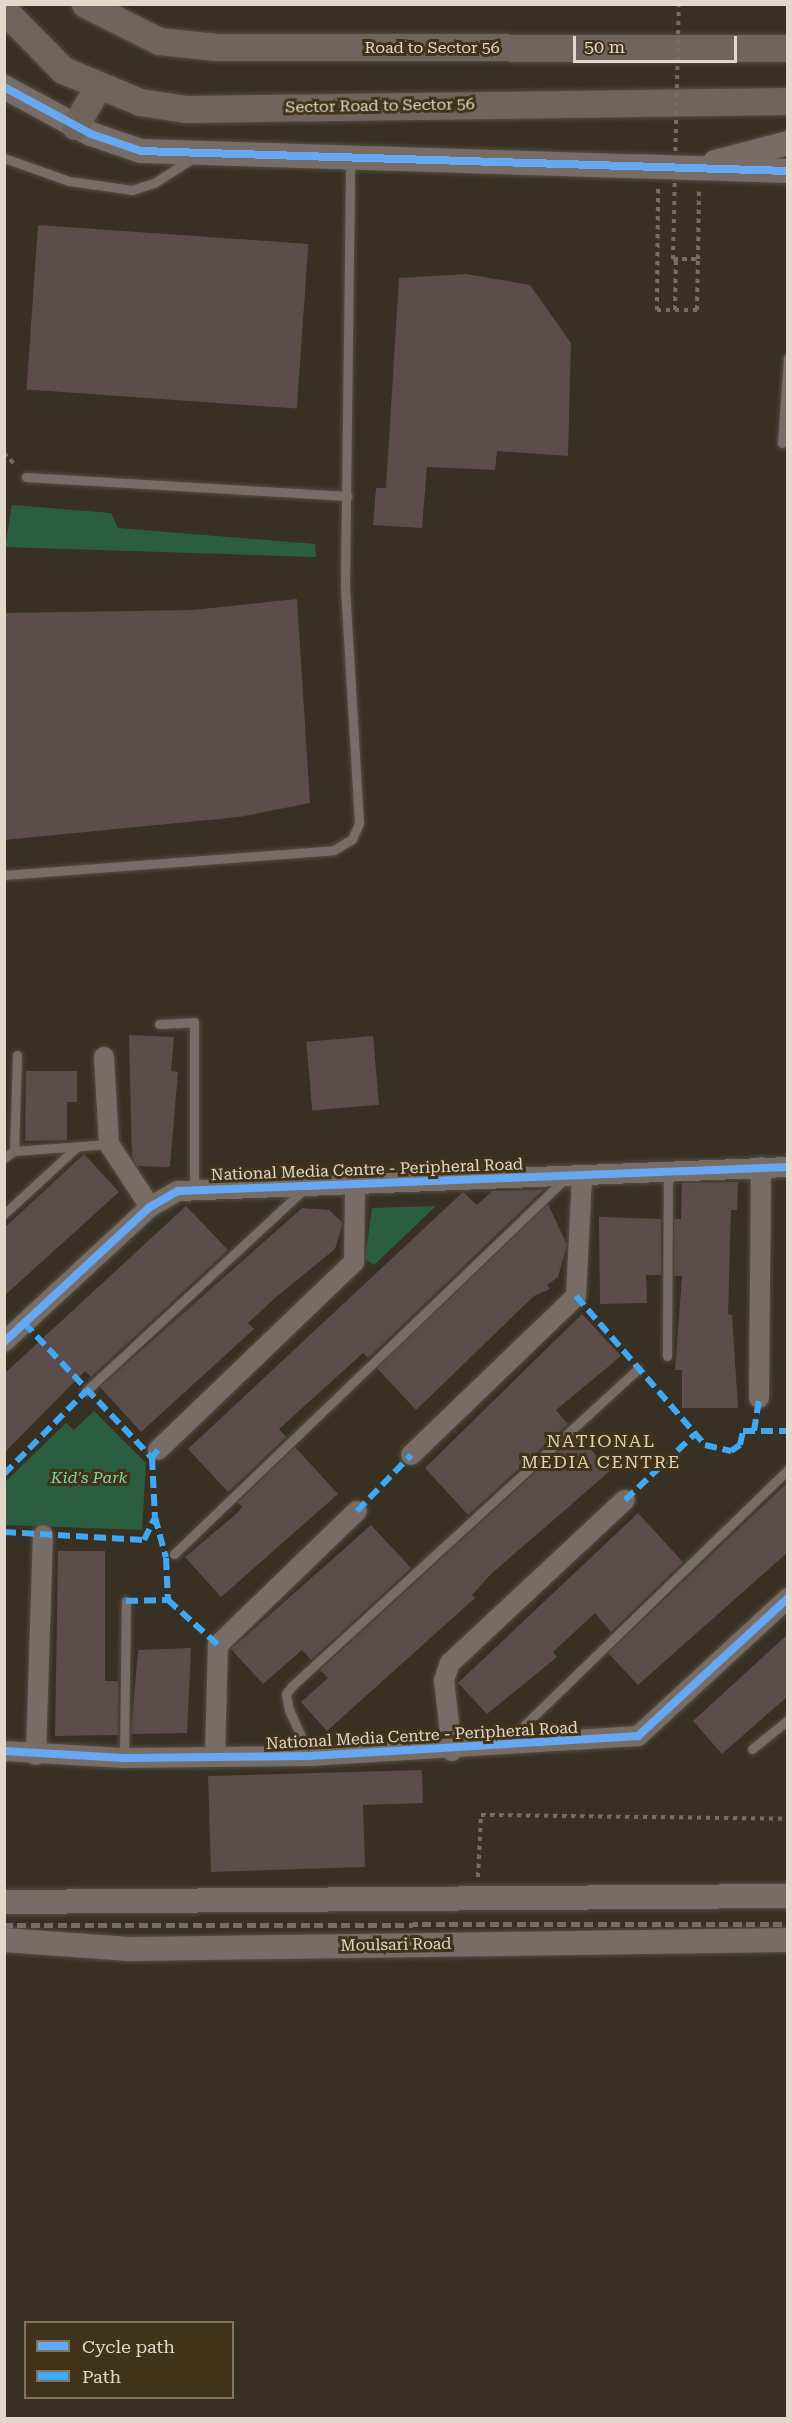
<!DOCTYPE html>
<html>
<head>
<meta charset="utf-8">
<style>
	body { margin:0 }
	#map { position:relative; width:792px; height:2423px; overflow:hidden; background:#383023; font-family:"Roboto Serif",serif }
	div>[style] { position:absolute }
	.green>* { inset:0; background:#2b5e40 }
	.building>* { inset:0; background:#5c4c4b; transform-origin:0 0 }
	.path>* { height:4px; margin-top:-2px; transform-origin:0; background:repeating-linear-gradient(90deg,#766d67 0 4.5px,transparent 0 9px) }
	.roads { filter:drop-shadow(0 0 2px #554d43) drop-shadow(0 0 2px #554d43) }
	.service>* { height:9px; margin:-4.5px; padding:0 4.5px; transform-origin:4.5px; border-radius:4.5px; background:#776c66 }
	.minor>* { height:20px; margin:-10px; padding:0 10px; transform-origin:10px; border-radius:10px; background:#776c66 }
	.tertiary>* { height:24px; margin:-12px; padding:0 12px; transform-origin:12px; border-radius:12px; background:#776c66 }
	.secondary>* { height:27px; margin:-13.5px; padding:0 13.5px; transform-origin:13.5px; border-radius:13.5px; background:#6f655c }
	.rail>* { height:4.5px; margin-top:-2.25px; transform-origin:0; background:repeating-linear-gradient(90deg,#756d66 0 9px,transparent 0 13.5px) }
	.path-bridge>* { height:4px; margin-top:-2px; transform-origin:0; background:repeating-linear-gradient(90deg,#766d67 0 4.5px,transparent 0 9px) }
	.quiet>* { height:6px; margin-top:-3px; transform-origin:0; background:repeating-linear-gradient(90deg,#3fa9f5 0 12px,transparent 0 18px) }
	.cycleway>* { height:8px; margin:-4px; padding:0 4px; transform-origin:4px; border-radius:4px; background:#66a8f1 }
	span { translate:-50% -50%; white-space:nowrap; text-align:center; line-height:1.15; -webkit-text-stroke:6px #41331a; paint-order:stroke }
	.street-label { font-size:16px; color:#e1d8ca }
	.park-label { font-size:16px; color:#7bd9a3; font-style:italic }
	.neighbourhood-label { font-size:18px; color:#e0cfb2; letter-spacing:1.5px }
	.frame { position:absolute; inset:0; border:6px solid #e1d8ca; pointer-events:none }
	.legend { position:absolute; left:24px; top:2321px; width:210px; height:78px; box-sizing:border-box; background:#41331a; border:2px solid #817560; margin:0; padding:8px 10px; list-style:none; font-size:18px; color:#e1d8ca }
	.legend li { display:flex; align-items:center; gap:12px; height:30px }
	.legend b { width:30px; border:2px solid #817560 }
	.scale { position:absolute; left:573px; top:36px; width:164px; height:27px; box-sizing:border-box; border:3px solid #e1d8ca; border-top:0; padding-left:8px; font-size:18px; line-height:21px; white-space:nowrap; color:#e1d8ca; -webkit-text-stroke:4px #41331a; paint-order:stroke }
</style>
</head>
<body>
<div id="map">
	<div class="green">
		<div style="clip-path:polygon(12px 505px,111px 513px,118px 528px,315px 544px,316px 557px,5px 547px)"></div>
		<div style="clip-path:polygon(436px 1206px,374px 1265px,365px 1259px,372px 1208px)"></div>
		<div style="clip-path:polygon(94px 1411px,146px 1463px,142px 1530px,5px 1525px,5px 1482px,66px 1423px,74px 1430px)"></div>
	</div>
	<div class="building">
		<div style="left:38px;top:225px;width:271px;height:165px;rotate:4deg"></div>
		<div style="clip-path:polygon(466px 274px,530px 285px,571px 343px,568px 456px,497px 451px,495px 470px,427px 467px,422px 528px,373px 525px,376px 488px,386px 488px,399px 278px)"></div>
		<div style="clip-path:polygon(297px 599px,310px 803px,239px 817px,4px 840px,4px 613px,193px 610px)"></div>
		<div style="clip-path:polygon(129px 1035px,174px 1037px,171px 1071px,178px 1072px,170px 1167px,137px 1166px,132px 1158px)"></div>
		<div style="left:373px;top:1036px;width:69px;height:67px;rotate:85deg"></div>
		<div style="clip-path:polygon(26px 1071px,77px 1071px,77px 1102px,67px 1102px,67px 1140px,25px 1141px)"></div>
		<div style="clip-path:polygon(84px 1154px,119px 1192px,4px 1296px,4px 1228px)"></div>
		<div style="clip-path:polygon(738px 1182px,737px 1210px,731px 1210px,728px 1314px,732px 1315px,738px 1408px,682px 1408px,682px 1370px,675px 1370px,682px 1276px,674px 1276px,674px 1219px,681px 1219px,682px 1183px)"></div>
		<div style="clip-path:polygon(543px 1190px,368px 1358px,363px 1353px,279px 1429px,286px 1437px,228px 1492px,188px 1449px,463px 1192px,477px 1205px,492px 1191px)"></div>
		<div style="clip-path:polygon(548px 1204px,567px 1245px,558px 1277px,547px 1285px,550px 1289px,534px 1296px,416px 1410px,377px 1368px)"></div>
		<div style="clip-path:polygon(186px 1206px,228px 1250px,91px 1377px,85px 1371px,4px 1453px,4px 1374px)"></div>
		<div style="clip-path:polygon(302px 1208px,329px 1210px,343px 1223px,335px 1249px,275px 1298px,248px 1323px,254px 1329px,141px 1432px,100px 1387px)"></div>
		<div style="clip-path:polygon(599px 1217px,661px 1219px,661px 1275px,646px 1275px,647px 1303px,600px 1304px)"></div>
		<div style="clip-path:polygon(582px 1314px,621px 1356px,556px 1410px,568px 1424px,468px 1515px,425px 1468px)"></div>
		<div style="clip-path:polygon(577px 1434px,610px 1471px,491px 1574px,472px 1595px,475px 1598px,327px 1731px,301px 1702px,328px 1678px,320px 1670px)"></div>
		<div style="clip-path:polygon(295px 1447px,338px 1494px,221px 1597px,185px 1557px,236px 1514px,242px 1507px,238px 1502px)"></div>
		<div style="clip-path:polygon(788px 1482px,788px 1552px,638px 1685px,608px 1653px)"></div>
		<div style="clip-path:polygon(638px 1513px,683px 1562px,611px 1632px,595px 1613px,553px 1652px,557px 1657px,487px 1714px,458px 1683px)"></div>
		<div style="clip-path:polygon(371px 1525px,411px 1568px,311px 1660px,302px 1650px,263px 1684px,231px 1649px)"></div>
		<div style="clip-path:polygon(58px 1551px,105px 1551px,105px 1681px,118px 1681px,118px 1735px,55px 1736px)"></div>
		<div style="clip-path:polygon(788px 1634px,788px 1696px,722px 1754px,693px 1721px)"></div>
		<div style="clip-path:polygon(191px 1648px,187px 1733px,131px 1734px,138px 1650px)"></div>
		<div style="clip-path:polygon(422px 1770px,423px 1803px,363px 1805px,365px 1867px,211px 1872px,208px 1776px)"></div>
	</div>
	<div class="path">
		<div style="left:658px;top:189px;width:121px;rotate:90.5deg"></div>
		<div style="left:657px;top:310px;width:40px"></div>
		<div style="left:697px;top:310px;width:51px;rotate:-88.9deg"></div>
		<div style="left:673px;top:259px;width:25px"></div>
		<div style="left:698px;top:259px;width:71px;rotate:-89.2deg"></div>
		<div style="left:675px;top:310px;width:51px;rotate:-88.9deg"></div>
		<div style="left:4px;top:453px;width:18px;rotate:47deg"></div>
		<div style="left:478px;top:1877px;width:62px;rotate:-87.2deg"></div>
		<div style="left:481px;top:1815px;width:307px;rotate:0.7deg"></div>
	</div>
	<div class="roads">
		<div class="service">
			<div style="left:4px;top:158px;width:69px;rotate:19.5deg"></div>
			<div style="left:69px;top:181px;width:64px;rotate:8.1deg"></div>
			<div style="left:132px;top:190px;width:23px;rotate:-18deg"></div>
			<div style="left:154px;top:183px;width:46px;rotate:-32.7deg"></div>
			<div style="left:782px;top:443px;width:85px;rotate:-86deg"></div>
			<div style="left:26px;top:477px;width:322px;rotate:3.4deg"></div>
			<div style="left:4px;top:875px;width:331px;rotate:-4.3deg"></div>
			<div style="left:334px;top:850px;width:21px;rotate:-31deg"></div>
			<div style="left:352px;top:839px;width:17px;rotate:-66deg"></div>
			<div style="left:359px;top:823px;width:239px;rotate:-93.4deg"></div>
			<div style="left:345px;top:584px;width:424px;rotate:-89.3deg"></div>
			<div style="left:159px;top:1024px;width:35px;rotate:-3deg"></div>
			<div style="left:194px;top:1022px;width:167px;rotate:90deg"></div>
			<div style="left:14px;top:1151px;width:96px;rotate:-88.2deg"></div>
			<div style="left:4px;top:1158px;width:12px;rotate:-35deg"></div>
			<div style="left:14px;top:1151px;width:95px;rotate:-4.2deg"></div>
			<div style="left:4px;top:1214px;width:100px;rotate:-42.6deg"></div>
			<div style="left:667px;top:1356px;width:184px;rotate:-89.7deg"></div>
			<div style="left:86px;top:1391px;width:297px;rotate:-42.8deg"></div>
			<div style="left:174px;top:1554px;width:543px;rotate:-43.81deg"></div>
			<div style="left:508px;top:1741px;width:390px;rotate:-44.1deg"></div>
			<div style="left:752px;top:1749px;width:46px;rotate:-38.9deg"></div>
			<div style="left:310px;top:1756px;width:51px;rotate:-114.5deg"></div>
			<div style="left:289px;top:1710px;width:16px;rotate:-101deg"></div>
			<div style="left:286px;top:1694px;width:10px;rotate:-53deg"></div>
			<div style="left:292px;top:1686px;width:469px;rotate:-42.5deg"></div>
			<div style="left:124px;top:1758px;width:157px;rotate:-89.3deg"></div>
		</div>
		<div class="minor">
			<div style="left:104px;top:1057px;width:87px;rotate:86.7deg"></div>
			<div style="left:109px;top:1144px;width:75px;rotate:56.9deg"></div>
			<div style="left:4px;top:1342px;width:199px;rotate:-42.8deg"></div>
			<div style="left:150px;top:1207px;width:32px;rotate:-30deg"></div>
			<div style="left:178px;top:1191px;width:610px;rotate:-2.25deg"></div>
			<div style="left:759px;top:1398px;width:231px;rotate:-89.5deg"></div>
			<div style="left:158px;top:1450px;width:272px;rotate:-43.8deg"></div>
			<div style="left:354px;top:1262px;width:75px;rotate:-89.2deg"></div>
			<div style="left:411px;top:1455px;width:229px;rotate:-43.9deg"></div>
			<div style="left:576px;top:1296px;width:120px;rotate:-87.1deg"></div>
			<div style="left:4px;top:1751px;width:120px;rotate:3.3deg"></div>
			<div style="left:124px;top:1758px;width:186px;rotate:-0.6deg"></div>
			<div style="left:310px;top:1756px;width:329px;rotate:-3.5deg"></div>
			<div style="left:638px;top:1736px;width:204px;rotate:-42.6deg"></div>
			<div style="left:452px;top:1751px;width:71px;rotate:-96.4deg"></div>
			<div style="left:444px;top:1680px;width:18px;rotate:-71deg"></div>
			<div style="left:450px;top:1663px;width:239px;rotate:-43deg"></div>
			<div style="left:36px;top:1755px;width:220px;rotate:-88.2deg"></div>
			<div style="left:215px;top:1757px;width:112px;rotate:-88.5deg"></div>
			<div style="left:218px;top:1645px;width:193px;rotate:-44deg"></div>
		</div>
		<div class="tertiary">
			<div style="left:4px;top:87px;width:99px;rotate:28.4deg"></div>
			<div style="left:91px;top:134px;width:53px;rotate:18.8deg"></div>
			<div style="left:141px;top:151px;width:647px;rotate:1.77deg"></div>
			<div style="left:715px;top:162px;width:75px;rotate:-14.6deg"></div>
			<div style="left:4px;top:1902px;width:784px;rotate:-0.44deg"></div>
			<div style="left:4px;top:1940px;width:125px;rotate:4.1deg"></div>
			<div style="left:129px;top:1949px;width:659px;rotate:-0.78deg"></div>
		</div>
		<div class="secondary">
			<div style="left:85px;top:4px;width:83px;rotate:26.6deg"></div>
			<div style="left:159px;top:41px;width:58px;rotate:5.9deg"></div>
			<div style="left:217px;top:47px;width:571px;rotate:0.1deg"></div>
			<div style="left:4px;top:10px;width:84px;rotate:45.5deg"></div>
			<div style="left:63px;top:70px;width:83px;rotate:22.6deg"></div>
			<div style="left:140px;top:102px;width:47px;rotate:8.7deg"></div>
			<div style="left:186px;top:109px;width:602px;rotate:-0.76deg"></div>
			<div style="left:75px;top:126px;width:44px;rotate:-59.9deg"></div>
		</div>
	</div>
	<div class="rail">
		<div style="left:4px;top:1925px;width:784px;rotate:-0.07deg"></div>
	</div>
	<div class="path-bridge">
		<div style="left:673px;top:259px;width:255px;rotate:-88.7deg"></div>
	</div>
	<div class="quiet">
		<div style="left:576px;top:1296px;width:197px;rotate:49.1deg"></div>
		<div style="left:705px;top:1445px;width:27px;rotate:13deg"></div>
		<div style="left:731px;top:1451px;width:11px;rotate:-34deg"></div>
		<div style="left:740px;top:1445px;width:14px;rotate:-78deg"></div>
		<div style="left:743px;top:1431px;width:45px"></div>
		<div style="left:24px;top:1323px;width:186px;rotate:46.5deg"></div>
		<div style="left:754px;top:1431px;width:33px;rotate:-81deg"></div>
		<div style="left:158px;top:1450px;width:10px;rotate:127deg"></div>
		<div style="left:152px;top:1458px;width:59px;rotate:87.1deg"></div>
		<div style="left:155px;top:1517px;width:42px;rotate:75deg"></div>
		<div style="left:166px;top:1558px;width:42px;rotate:87.3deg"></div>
		<div style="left:168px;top:1600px;width:67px;rotate:42deg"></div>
		<div style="left:4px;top:1474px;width:117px;rotate:-45.3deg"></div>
		<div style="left:625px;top:1500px;width:95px;rotate:-43.3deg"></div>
		<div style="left:357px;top:1511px;width:78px;rotate:-46deg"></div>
		<div style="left:4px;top:1532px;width:140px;rotate:3.3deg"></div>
		<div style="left:144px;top:1540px;width:25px;rotate:-64deg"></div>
		<div style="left:126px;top:1601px;width:42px;rotate:-1.4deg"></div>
	</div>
	<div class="cycleway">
		<div style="left:4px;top:87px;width:99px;rotate:28.4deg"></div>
		<div style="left:91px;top:134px;width:53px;rotate:18.8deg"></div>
		<div style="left:141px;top:151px;width:647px;rotate:1.77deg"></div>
		<div style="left:4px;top:1342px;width:199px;rotate:-42.8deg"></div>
		<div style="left:150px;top:1207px;width:32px;rotate:-30deg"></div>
		<div style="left:178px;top:1191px;width:610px;rotate:-2.25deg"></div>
		<div style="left:4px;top:1751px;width:120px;rotate:3.3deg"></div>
		<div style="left:124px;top:1758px;width:186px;rotate:-0.6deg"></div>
		<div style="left:310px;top:1756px;width:329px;rotate:-3.5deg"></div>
		<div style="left:638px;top:1736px;width:204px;rotate:-42.6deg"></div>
	</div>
	<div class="street-label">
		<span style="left:432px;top:48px">Road to Sector 56</span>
		<span style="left:380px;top:106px;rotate:-1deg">Sector Road to Sector 56</span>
		<span style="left:367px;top:1170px;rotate:-2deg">National Media Centre - Peripheral Road</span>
		<span style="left:422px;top:1736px;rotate:-3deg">National Media Centre - Peripheral Road</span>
		<span style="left:396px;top:1945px;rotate:-1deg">Moulsari Road</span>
	</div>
	<div class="park-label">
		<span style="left:89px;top:1478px">Kid's Park</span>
	</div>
	<div class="neighbourhood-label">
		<span style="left:601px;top:1452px">NATIONAL<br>MEDIA CENTRE</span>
	</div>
	<div class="frame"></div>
	<ul class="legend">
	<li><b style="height:8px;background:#66a8f1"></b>Cycle path</li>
	<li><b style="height:8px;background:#3fa9f5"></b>Path</li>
	</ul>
	<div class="scale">50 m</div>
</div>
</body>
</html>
